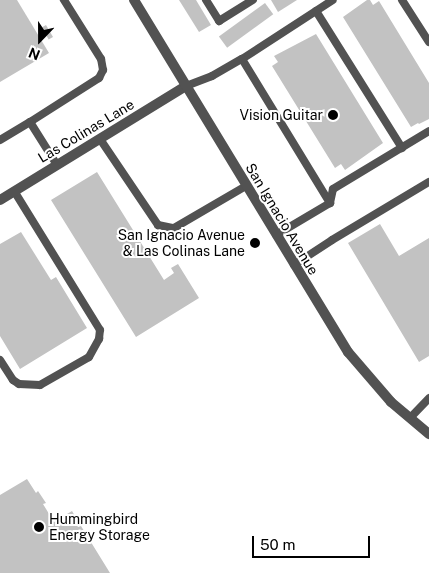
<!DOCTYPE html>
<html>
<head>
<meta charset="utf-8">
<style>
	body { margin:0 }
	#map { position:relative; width:429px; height:573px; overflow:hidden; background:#fff; font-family:"Public Sans",sans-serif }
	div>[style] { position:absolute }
	.building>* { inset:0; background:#c2c2c2; transform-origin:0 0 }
	.service>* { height:8px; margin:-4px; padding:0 4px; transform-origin:4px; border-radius:4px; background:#525252 }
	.minor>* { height:10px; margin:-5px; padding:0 5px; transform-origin:5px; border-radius:5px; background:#525252 }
	.tertiary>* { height:10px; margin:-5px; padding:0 5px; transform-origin:5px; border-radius:5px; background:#525252 }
	.dots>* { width:14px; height:14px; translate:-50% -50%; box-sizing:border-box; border:2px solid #fff; border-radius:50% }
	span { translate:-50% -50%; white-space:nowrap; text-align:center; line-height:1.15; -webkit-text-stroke:4px #fff; paint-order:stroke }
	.poi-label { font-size:14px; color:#000 }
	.right { translate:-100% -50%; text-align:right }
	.left { translate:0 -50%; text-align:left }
	.street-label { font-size:14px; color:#000 }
	.north { position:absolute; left:15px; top:15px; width:50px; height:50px; -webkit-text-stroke:4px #fff; paint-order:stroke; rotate:202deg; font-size:14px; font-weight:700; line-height:20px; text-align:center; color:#000 }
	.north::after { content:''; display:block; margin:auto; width:18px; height:22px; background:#000; clip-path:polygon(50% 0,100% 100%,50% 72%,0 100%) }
	.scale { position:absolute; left:252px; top:536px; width:118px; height:22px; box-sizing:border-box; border:2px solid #000; border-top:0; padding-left:6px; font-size:15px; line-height:18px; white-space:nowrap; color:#000; -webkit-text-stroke:4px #fff; paint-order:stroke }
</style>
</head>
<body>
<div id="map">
	<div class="building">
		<div style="clip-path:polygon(0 0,17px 0,49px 53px,0 82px)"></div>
		<div style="clip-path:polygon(179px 0,196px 0,211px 25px,199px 32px)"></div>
		<div style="clip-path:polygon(271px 0,297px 0,278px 12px)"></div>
		<div style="clip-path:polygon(367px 0,370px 0,373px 5px,379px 1px,429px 83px,429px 119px,419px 124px,418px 123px,411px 127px,343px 17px)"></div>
		<div style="left:265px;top:3px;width:14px;height:57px;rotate:54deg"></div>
		<div style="left:46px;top:25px;width:14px;height:5px;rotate:60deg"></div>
		<div style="clip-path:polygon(316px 34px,383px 143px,345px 170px,341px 164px,335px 168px,272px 66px,278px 62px,274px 56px)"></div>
		<div style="clip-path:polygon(97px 172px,164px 280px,174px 273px,171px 268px,178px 264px,199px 298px,136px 337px,51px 200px)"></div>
		<div style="clip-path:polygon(380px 224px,399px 256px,429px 238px,429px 356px,419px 362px,348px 243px)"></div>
		<div style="clip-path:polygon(21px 232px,51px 280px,56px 277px,87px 328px,20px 369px,0 336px,0 244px)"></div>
		<div style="clip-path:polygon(27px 479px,36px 493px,38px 491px,46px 503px,43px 504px,54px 522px,72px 511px,75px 516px,72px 518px,78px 527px,81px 526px,110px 573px,0 573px,0 495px)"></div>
	</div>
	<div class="service">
		<div style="left:206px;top:0;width:25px;rotate:58deg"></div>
		<div style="left:219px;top:21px;width:40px;rotate:-32deg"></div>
		<div style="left:402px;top:0;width:50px;rotate:57.3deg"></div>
		<div style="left:316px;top:11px;width:162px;rotate:57.9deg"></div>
		<div style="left:242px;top:59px;width:108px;rotate:-33deg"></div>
		<div style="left:186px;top:86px;width:28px;rotate:-21deg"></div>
		<div style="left:212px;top:76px;width:34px;rotate:-30deg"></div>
		<div style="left:242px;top:59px;width:169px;rotate:58.6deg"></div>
		<div style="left:30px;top:122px;width:82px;rotate:-32.5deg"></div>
		<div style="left:99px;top:78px;width:9px;rotate:-63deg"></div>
		<div style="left:103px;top:70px;width:11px;rotate:-100deg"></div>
		<div style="left:101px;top:59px;width:70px;rotate:-122.1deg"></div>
		<div style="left:100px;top:139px;width:104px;rotate:56deg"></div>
		<div style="left:158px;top:225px;width:16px;rotate:11deg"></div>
		<div style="left:174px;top:228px;width:83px;rotate:-30.3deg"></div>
		<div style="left:0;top:140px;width:35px;rotate:-31deg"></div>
		<div style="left:30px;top:122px;width:51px;rotate:57.9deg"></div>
		<div style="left:276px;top:235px;width:63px;rotate:-30.7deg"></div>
		<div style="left:330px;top:203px;width:14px;rotate:-78deg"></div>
		<div style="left:333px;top:189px;width:112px;rotate:-31.1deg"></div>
		<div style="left:294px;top:265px;width:45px;rotate:-33.3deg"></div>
		<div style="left:332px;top:240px;width:113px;rotate:-30.9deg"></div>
		<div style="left:0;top:360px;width:24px;rotate:57deg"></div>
		<div style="left:13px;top:380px;width:7px;rotate:34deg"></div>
		<div style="left:19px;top:384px;width:21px;rotate:3deg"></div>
		<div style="left:40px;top:385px;width:56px;rotate:-29.7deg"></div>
		<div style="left:89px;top:357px;width:21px;rotate:-61deg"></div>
		<div style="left:99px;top:339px;width:9px;rotate:-84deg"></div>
		<div style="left:100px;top:330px;width:163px;rotate:-121.7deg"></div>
		<div style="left:410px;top:418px;width:28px;rotate:-46deg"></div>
	</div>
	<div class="minor">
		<div style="left:0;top:200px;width:218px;rotate:-31.5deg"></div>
	</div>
	<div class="tertiary">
		<div style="left:134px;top:0;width:412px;rotate:58.7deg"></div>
		<div style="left:348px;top:352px;width:66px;rotate:49.3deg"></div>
		<div style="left:391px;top:402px;width:50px;rotate:40.1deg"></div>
	</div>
	<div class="dots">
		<div style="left:333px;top:115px;background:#000"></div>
		<div style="left:255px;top:243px;background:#000"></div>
		<div style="left:39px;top:527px;background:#000"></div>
	</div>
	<div class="poi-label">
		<span class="right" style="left:323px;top:115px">Vision Guitar</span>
		<span class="right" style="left:245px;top:243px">San Ignacio Avenue<br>&amp; Las Colinas Lane</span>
		<span class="left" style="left:49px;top:527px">Hummingbird<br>Energy Storage</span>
	</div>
	<div class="street-label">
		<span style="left:86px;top:131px;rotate:-31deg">Las Colinas Lane</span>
		<span style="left:282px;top:219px;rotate:59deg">San Ignacio Avenue</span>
	</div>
	<div class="north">N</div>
	<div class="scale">50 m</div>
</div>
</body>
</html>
